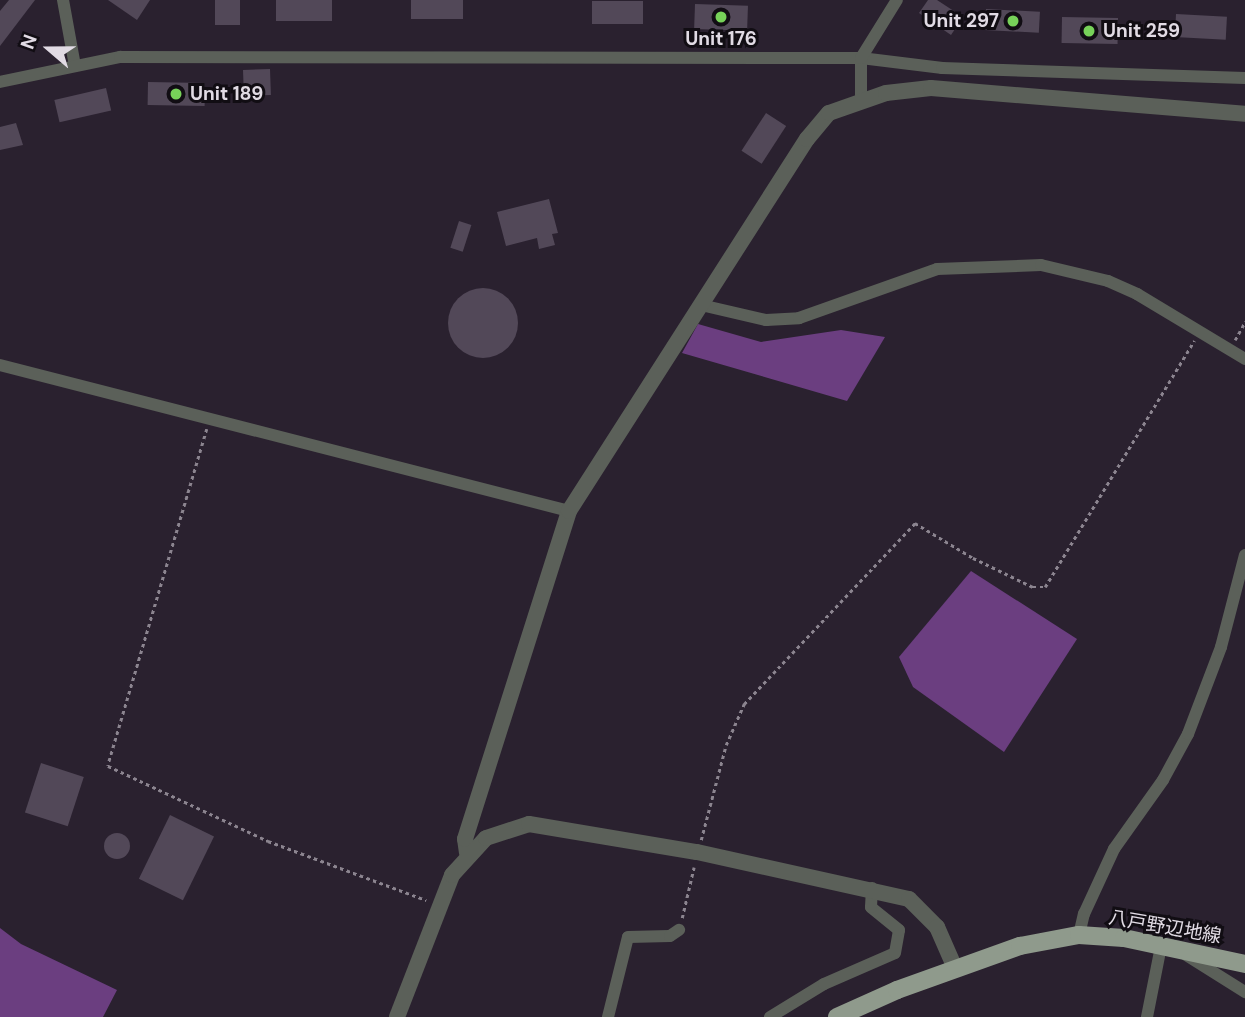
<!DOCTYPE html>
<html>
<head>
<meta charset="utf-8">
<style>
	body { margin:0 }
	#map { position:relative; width:1245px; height:1017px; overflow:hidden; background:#2a212f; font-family:"DM Sans","Noto Sans JP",sans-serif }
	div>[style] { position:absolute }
	.forest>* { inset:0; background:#6b3e80 }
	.building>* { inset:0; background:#524858; transform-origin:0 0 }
	.round { border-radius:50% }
	.path>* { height:2.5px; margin-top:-1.25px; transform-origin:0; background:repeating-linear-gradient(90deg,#8c8590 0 3.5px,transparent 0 7px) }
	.minor>* { height:12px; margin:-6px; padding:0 6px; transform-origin:6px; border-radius:6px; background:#5b6059 }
	.tertiary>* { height:16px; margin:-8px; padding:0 8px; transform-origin:8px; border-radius:8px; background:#5b6059 }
	.primary>* { height:18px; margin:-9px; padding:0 9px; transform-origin:9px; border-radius:9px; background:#8f9a8c }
	.dots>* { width:19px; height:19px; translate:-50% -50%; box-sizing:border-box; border:4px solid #110d13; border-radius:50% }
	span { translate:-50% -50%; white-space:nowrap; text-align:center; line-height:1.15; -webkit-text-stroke:6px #110d13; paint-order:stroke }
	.poi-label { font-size:19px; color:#e1dbe4; font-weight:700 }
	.right { translate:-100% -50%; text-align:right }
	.left { translate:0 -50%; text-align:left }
	.street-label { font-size:19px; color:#e1dbe4 }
	.north { position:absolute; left:14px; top:14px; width:70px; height:70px; -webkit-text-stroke:5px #110d13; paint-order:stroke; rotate:290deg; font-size:19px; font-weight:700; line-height:28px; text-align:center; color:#e1dbe4 }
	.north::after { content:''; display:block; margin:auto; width:24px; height:32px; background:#e1dbe4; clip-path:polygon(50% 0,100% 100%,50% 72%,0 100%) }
</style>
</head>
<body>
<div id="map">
	<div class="forest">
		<div style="clip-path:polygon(698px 324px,761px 342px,841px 330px,885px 337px,847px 401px,682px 353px)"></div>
		<div style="clip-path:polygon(971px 571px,1077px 639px,1004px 752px,913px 687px,899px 657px)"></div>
		<div style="clip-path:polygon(0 928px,21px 944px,117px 990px,103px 1017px,0 1017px)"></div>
	</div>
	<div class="building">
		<div style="clip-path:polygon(9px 0,35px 0,0 46px,0 11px)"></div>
		<div style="clip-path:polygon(108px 0,150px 0,137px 20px)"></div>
		<div style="left:215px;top:0;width:25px;height:25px"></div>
		<div style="left:276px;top:0;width:56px;height:21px"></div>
		<div style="left:411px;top:0;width:52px;height:19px"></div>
		<div style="clip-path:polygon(928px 0,937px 0,963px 17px,951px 35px,919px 13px)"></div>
		<div style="left:643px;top:1px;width:23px;height:51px;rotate:90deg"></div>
		<div style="left:695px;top:4px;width:53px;height:25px;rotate:2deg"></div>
		<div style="left:986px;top:9px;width:54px;height:21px;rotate:3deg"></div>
		<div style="left:1176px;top:14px;width:51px;height:23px;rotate:3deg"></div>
		<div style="left:1062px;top:17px;width:56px;height:26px;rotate:1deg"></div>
		<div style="left:270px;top:69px;width:26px;height:27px;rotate:88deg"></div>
		<div style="left:148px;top:82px;width:57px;height:23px;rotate:1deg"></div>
		<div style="left:106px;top:88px;width:23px;height:53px;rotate:77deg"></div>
		<div style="left:766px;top:113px;width:24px;height:45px;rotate:33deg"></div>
		<div style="clip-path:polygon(16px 123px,23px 145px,0 150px,0 127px)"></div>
		<div style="clip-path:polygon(549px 199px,558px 233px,552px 234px,555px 245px,539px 249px,537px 238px,506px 246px,497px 212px)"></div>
		<div style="left:459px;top:221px;width:13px;height:28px;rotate:18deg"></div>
		<div class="round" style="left:448px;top:288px;width:70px;height:70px"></div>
		<div style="left:41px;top:763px;width:45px;height:52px;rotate:18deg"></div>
		<div style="left:170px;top:815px;width:49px;height:71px;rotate:26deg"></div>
		<div class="round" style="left:104px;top:833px;width:26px;height:26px"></div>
	</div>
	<div class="path">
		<div style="left:1235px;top:340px;width:21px;rotate:-61deg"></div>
		<div style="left:207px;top:429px;width:351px;rotate:106.4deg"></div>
		<div style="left:108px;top:766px;width:177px;rotate:25.1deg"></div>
		<div style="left:268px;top:841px;width:169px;rotate:20.5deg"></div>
		<div style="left:701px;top:840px;width:98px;rotate:-75.3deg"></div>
		<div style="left:726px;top:745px;width:45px;rotate:-66.3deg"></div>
		<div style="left:744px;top:704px;width:249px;rotate:-46.6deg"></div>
		<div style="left:915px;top:523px;width:68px;rotate:31.1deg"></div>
		<div style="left:973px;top:558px;width:67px;rotate:25.8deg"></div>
		<div style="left:1033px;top:587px;width:12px"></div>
		<div style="left:1045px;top:587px;width:288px;rotate:-58.8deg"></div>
		<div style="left:682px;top:918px;width:52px;rotate:-76.8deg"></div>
	</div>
	<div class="minor">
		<div style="left:63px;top:0;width:67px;rotate:79.7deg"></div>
		<div style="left:0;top:82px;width:123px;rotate:-11.8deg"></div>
		<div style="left:120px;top:57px;width:741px;rotate:0.08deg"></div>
		<div style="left:861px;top:58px;width:82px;rotate:7deg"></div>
		<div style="left:942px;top:68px;width:303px;rotate:1.9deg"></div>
		<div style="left:861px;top:100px;width:42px;rotate:-90deg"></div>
		<div style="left:861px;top:58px;width:68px;rotate:-58.2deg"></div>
		<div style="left:701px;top:305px;width:67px;rotate:13deg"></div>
		<div style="left:766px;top:320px;width:33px;rotate:-3deg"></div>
		<div style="left:799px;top:318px;width:146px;rotate:-19.5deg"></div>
		<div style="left:937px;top:269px;width:104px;rotate:-2.2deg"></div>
		<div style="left:1041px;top:265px;width:69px;rotate:13.4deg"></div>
		<div style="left:1108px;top:281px;width:32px;rotate:24deg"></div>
		<div style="left:1137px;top:294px;width:126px;rotate:31deg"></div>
		<div style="left:0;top:365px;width:587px;rotate:14.39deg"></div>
		<div style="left:1079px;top:935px;width:22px;rotate:-77deg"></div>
		<div style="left:1084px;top:914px;width:72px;rotate:-65.2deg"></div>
		<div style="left:1114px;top:849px;width:85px;rotate:-54.6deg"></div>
		<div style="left:1163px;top:780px;width:52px;rotate:-61.5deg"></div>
		<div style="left:1188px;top:734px;width:93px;rotate:-69.2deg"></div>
		<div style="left:1221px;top:647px;width:95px;rotate:-75.4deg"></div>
		<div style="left:1186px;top:955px;width:70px;rotate:32.1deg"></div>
		<div style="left:608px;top:1017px;width:82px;rotate:-76deg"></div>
		<div style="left:628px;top:937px;width:42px;rotate:-1.4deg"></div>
		<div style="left:670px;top:936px;width:11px;rotate:-34deg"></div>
		<div style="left:770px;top:1017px;width:63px;rotate:-31.4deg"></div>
		<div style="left:824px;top:984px;width:77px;rotate:-23.6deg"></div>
		<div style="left:895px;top:953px;width:23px;rotate:-80deg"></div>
		<div style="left:899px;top:930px;width:36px;rotate:-141deg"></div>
		<div style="left:871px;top:907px;width:19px;rotate:-87deg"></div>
		<div style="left:1147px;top:1017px;width:72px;rotate:-78.8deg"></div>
	</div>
	<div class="tertiary">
		<div style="left:467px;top:853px;width:14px;rotate:-98deg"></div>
		<div style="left:465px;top:839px;width:344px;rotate:-72.4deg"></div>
		<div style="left:569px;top:511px;width:442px;rotate:-57.4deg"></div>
		<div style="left:807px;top:139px;width:34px;rotate:-50deg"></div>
		<div style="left:829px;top:113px;width:60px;rotate:-19.3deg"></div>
		<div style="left:886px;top:93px;width:45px;rotate:-6.3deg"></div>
		<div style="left:931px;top:88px;width:315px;rotate:4.7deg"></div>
		<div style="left:397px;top:1017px;width:152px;rotate:-68.8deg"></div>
		<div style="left:452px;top:875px;width:50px;rotate:-47.4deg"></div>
		<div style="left:486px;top:838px;width:45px;rotate:-18deg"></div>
		<div style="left:529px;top:824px;width:170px;rotate:9.5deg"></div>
		<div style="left:697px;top:852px;width:217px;rotate:12.5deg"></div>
		<div style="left:909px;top:899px;width:40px;rotate:45deg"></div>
		<div style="left:937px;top:927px;width:45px;rotate:66.3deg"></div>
	</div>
	<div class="primary">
		<div style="left:837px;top:1017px;width:66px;rotate:-24.2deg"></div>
		<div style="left:897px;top:990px;width:131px;rotate:-19.7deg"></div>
		<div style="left:1020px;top:946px;width:60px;rotate:-10.6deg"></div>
		<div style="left:1079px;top:935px;width:45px;rotate:3.8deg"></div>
		<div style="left:1124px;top:938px;width:124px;rotate:12.1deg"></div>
	</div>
	<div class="dots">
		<div style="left:721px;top:17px;background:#77d259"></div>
		<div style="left:1013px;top:21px;background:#77d259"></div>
		<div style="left:1089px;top:31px;background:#77d259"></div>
		<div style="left:176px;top:94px;background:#77d259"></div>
	</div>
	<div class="poi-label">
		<span class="right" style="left:999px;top:21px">Unit 297</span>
		<span class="left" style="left:1103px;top:31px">Unit 259</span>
		<span style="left:721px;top:39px">Unit 176</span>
		<span class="left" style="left:190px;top:94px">Unit 189</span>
	</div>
	<div class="street-label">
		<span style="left:1165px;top:927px;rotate:10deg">八戸野辺地線</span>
	</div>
	<div class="north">N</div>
</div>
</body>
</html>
